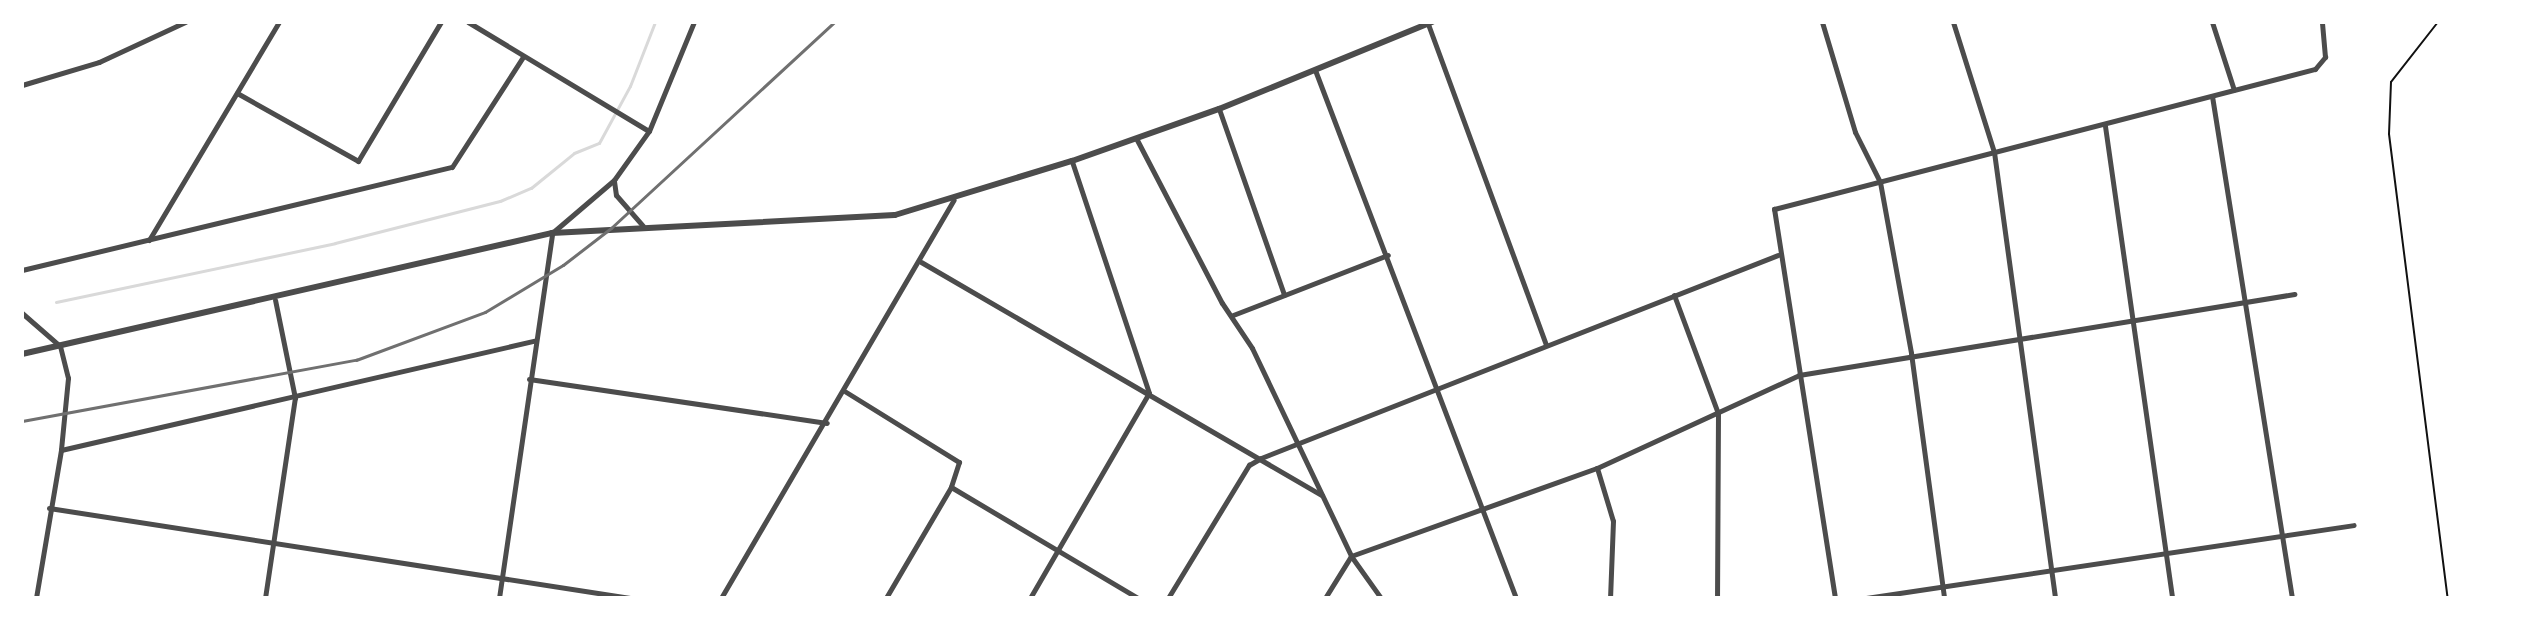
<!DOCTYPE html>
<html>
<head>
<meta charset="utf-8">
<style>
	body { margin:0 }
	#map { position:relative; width:2543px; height:620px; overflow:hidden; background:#fff; font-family:Signika,sans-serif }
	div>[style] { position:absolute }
	.stream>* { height:3px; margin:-1.5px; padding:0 1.5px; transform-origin:1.5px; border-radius:1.5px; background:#d9d9d9 }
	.path>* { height:2px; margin:-1px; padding:0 1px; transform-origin:1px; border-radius:1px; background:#111 }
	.minor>* { height:5px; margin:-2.5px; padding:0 2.5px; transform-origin:2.5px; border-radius:2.5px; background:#4c4c4c }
	.tertiary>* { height:6px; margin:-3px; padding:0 3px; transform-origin:3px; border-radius:3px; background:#4c4c4c }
	.rail>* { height:3px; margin:-1.5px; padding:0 1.5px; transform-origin:1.5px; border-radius:1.5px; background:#707070 }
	span { translate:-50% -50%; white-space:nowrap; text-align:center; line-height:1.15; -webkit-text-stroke:6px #fff; paint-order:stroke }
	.frame { position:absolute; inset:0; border:24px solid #fff; pointer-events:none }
</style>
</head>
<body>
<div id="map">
	<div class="stream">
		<div style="left:56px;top:302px;width:285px;rotate:-11.9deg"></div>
		<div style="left:335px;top:243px;width:170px;rotate:-14.3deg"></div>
		<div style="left:500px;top:201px;width:34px;rotate:-23deg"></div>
		<div style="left:531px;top:188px;width:55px;rotate:-39.1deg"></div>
		<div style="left:574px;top:153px;width:27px;rotate:-22deg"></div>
		<div style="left:599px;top:143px;width:65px;rotate:-61.5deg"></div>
		<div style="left:630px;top:86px;width:69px;rotate:-68.7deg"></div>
	</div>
	<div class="path">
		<div style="left:2438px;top:22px;width:76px;rotate:128.1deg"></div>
		<div style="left:2391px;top:82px;width:52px;rotate:92.2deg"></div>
		<div style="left:2389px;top:134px;width:468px;rotate:82.8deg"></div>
	</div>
	<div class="minor">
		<div style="left:468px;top:22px;width:211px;rotate:31.1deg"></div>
		<div style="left:1822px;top:22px;width:115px;rotate:73.3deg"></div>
		<div style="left:1855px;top:132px;width:56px;rotate:63.4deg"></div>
		<div style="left:1880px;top:182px;width:174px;rotate:79.7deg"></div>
		<div style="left:1911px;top:353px;width:247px;rotate:82.3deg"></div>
		<div style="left:1953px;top:22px;width:136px;rotate:72.5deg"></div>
		<div style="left:1994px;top:152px;width:450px;rotate:82.2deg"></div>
		<div style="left:2212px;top:22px;width:71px;rotate:72.1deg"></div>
		<div style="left:1428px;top:24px;width:341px;rotate:69.8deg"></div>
		<div style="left:1315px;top:70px;width:565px;rotate:69.16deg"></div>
		<div style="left:22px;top:85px;width:80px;rotate:-16.6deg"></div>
		<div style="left:99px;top:62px;width:95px;rotate:-24.9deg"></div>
		<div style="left:237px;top:93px;width:139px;rotate:29.3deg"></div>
		<div style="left:358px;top:161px;width:162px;rotate:-59.2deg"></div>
		<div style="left:2212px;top:96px;width:508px;rotate:80.95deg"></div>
		<div style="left:1219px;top:109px;width:197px;rotate:70.7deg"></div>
		<div style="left:2105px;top:126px;width:477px;rotate:81.9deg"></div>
		<div style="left:1136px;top:138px;width:186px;rotate:62.5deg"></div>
		<div style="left:1222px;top:303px;width:54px;rotate:56.3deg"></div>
		<div style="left:1252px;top:348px;width:230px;rotate:64.5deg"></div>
		<div style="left:1351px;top:556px;width:52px;rotate:54.5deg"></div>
		<div style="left:614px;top:181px;width:14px;rotate:82deg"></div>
		<div style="left:616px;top:195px;width:41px;rotate:48.9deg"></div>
		<div style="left:149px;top:240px;width:254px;rotate:-59.2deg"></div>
		<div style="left:921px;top:262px;width:464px;rotate:30.2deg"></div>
		<div style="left:22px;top:270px;width:442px;rotate:-13.5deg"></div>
		<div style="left:452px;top:167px;width:131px;rotate:-57.2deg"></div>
		<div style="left:1674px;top:295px;width:126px;rotate:69.6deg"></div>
		<div style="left:1718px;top:413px;width:185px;rotate:90.3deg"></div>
		<div style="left:22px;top:313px;width:50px;rotate:41deg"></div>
		<div style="left:60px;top:346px;width:33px;rotate:76deg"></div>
		<div style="left:68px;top:378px;width:72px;rotate:95.6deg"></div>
		<div style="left:61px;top:450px;width:150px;rotate:99.6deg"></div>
		<div style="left:1233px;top:315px;width:166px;rotate:-21.2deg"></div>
		<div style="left:529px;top:379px;width:301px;rotate:8.4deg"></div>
		<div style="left:846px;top:392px;width:133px;rotate:31.8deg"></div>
		<div style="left:959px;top:462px;width:26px;rotate:108deg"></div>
		<div style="left:951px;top:487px;width:129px;rotate:120.4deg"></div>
		<div style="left:61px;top:450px;width:486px;rotate:-13deg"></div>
		<div style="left:1597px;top:468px;width:55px;rotate:73.2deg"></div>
		<div style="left:1613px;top:521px;width:77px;rotate:92.2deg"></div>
		<div style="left:951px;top:487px;width:217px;rotate:30.7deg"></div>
		<div style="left:49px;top:508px;width:588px;rotate:8.81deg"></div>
		<div style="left:1351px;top:556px;width:261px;rotate:-19.7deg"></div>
		<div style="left:1597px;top:468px;width:222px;rotate:-24.7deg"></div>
		<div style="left:1799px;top:375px;width:502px;rotate:-9.29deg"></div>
		<div style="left:265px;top:598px;width:202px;rotate:-81.5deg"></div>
		<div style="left:295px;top:398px;width:100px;rotate:-101.5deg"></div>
		<div style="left:499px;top:598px;width:369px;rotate:-81.7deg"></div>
		<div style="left:552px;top:233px;width:82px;rotate:-40.5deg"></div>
		<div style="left:614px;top:180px;width:60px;rotate:-54.5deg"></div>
		<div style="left:649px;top:131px;width:118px;rotate:-67.6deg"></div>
		<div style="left:721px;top:598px;width:461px;rotate:-59.7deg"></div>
		<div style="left:1030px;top:598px;width:237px;rotate:-59.9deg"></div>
		<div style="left:1149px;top:393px;width:244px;rotate:-108.4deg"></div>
		<div style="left:1168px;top:598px;width:156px;rotate:-58.7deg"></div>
		<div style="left:1249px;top:465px;width:14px;rotate:-30deg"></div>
		<div style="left:1261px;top:458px;width:555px;rotate:-21.44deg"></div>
		<div style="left:1325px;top:598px;width:49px;rotate:-58.2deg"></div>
		<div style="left:1835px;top:598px;width:394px;rotate:-98.9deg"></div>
		<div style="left:1774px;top:209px;width:559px;rotate:-14.51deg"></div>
		<div style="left:2315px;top:69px;width:16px;rotate:-50deg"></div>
		<div style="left:2325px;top:57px;width:35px;rotate:-95deg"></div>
		<div style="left:1866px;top:598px;width:493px;rotate:-8.5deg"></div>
	</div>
	<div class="tertiary">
		<div style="left:22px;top:354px;width:544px;rotate:-12.86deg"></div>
		<div style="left:552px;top:233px;width:343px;rotate:-3deg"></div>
		<div style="left:895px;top:215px;width:185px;rotate:-17deg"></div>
		<div style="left:1072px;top:161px;width:156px;rotate:-19.5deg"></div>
		<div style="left:1219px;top:109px;width:230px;rotate:-22.2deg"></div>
	</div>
	<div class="rail">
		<div style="left:22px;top:421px;width:340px;rotate:-10.4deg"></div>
		<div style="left:356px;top:360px;width:138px;rotate:-20.4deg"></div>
		<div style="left:485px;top:312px;width:91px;rotate:-31.1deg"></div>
		<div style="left:563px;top:265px;width:61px;rotate:-37.6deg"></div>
		<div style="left:611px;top:228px;width:304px;rotate:-42.7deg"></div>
	</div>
	<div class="frame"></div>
</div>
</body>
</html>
